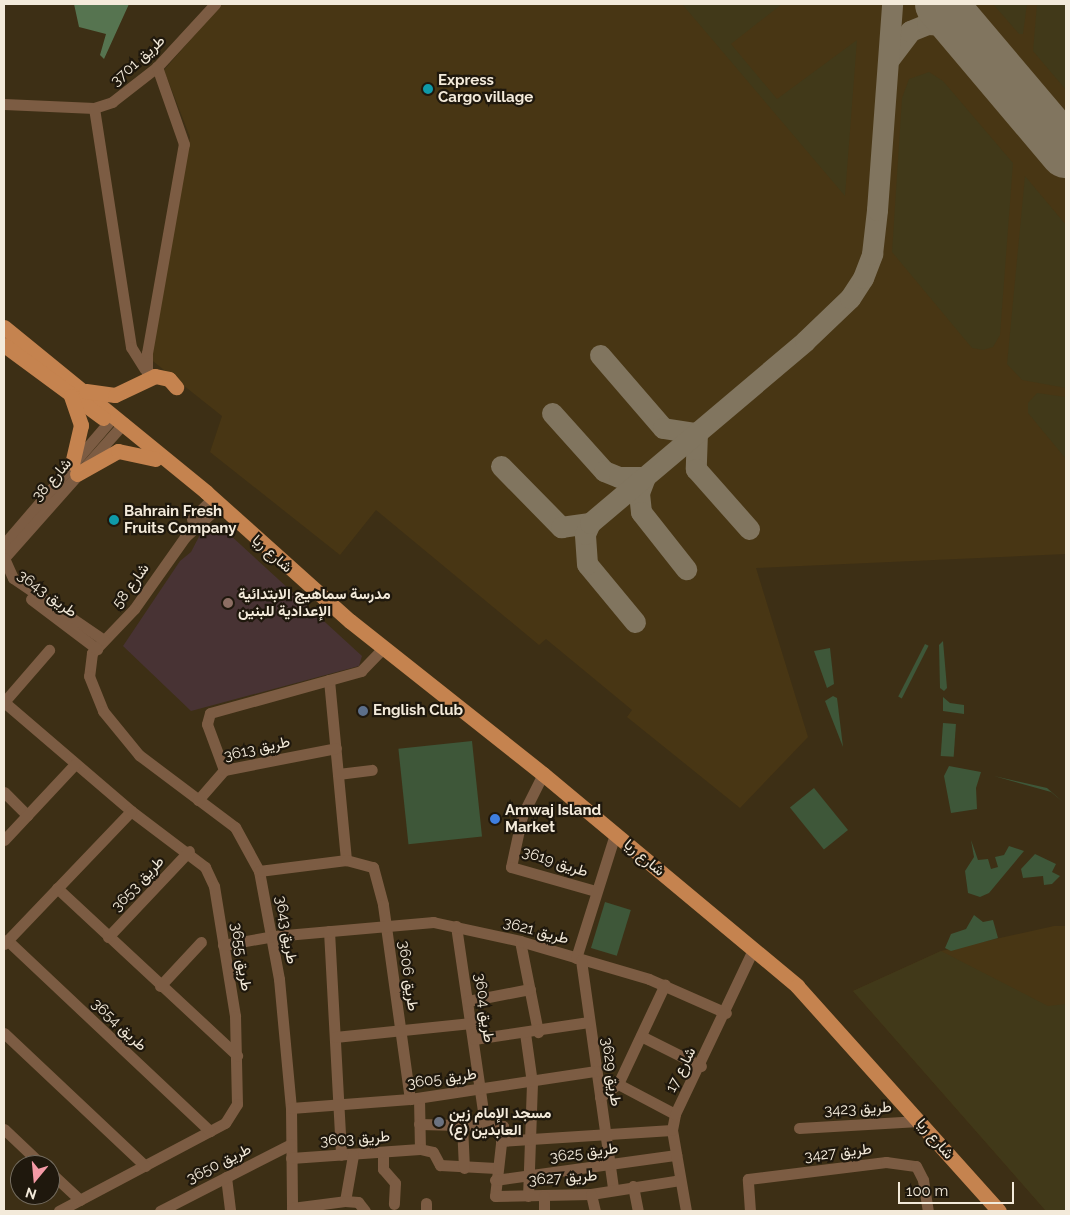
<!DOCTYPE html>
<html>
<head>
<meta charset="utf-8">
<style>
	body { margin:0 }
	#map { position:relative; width:1070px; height:1215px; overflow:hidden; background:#3d2f15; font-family:Raleway,Vazirmatn,sans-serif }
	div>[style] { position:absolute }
	.built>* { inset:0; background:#483614 }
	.education>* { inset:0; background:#483334 }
	.green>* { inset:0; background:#3e5739; transform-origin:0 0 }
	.forest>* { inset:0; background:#567450 }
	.sand>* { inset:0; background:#413919 }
	.taxiway>* { height:21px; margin:-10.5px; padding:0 10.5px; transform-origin:10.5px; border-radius:10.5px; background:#81755f }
	.runway>* { height:52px; margin:-26px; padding:0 26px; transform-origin:26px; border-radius:26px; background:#81755f }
	.minor>* { height:11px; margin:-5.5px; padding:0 5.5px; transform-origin:5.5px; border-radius:5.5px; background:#7c5c43 }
	.major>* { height:15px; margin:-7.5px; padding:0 7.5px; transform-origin:7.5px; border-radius:7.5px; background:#c5834f }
	.dots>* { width:14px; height:14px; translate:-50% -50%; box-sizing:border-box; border:2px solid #1f180d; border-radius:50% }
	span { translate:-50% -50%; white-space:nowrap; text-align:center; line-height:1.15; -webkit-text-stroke:4.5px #1f180d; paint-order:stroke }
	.street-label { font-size:15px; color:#f3eada }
	.poi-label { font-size:15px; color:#f3eada; font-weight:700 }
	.left { translate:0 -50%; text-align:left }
	.frame { position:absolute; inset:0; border:5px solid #f3eada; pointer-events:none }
	.north { position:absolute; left:10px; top:1155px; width:50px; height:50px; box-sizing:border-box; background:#1f180d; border:1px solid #746c5f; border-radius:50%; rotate:197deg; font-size:14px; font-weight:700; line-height:20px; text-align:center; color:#f3eada }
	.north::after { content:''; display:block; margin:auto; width:18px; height:22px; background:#f49aa6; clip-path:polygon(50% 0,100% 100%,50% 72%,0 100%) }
	.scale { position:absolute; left:898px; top:1182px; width:116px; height:22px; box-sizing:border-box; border:2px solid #f3eada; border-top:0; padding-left:6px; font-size:15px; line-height:18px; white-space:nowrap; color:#f3eada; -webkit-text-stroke:4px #1f180d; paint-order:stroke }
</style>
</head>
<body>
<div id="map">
	<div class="built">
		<div style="clip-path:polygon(222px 4px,1066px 4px,1066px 554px,756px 568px,808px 737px,740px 808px,627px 717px,632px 710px,546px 639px,539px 645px,376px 510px,340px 555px,210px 452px,222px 416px,149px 358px,190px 137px,164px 70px)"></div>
		<div style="clip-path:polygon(1054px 926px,1066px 926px,1066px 1211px,1046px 1211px,853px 991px,941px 951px)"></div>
	</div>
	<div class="education">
		<div style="clip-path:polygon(217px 523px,362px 656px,359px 666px,191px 711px,123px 646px,180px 561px,191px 552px,205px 525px)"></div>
	</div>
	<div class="green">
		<div style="clip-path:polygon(943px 641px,947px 688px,944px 691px,940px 688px,939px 645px)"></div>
		<div style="left:925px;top:644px;width:4px;height:59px;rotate:27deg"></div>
		<div style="clip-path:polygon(830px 648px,834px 684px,827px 688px,814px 651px)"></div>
		<div style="clip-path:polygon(833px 696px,837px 698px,843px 747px,825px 701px)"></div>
		<div style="clip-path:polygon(943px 697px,950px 703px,964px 705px,964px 714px,943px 711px)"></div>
		<div style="left:943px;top:723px;width:13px;height:33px;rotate:4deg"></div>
		<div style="left:472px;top:741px;width:96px;height:74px;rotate:84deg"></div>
		<div style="clip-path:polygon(949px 766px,981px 772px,976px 788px,977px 809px,951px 813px,944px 776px)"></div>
		<div style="clip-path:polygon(994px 776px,1047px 788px,1063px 802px,1051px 792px)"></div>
		<div style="left:814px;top:788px;width:54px;height:31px;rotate:51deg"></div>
		<div style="clip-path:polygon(971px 840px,978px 860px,988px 859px,991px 869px,998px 867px,995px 857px,1004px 855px,1009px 846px,1024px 851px,989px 893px,980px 897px,968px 893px,965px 871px,974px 857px)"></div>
		<div style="clip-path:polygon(1035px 854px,1056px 864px,1052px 872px,1060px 876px,1052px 884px,1044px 885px,1043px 876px,1023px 878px,1021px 869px)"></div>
		<div style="left:605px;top:902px;width:27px;height:48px;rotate:17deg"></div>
		<div style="clip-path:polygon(974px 915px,983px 922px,993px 920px,998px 938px,951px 951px,945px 948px,951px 934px,966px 929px)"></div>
	</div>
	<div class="forest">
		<div style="clip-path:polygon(74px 4px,129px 4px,104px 59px,100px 55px,106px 34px,79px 27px)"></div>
	</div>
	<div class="sand">
		<div style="clip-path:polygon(682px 4px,782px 4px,731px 44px,777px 99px,857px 40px,845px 196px)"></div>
		<div style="clip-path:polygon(993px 4px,1027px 4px,1023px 34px,1019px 34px)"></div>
		<div style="clip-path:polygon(1037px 4px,1066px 4px,1066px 90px,1033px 51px)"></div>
		<div style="clip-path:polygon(929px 72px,943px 81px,1013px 163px,1000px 335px,993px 347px,983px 350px,972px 348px,892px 252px,902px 98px,909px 79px)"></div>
		<div style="clip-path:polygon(1025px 176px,1066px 225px,1066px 388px,1022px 380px,1007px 364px)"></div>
		<div style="clip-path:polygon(1037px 393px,1066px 397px,1066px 459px,1028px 413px,1028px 403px)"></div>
		<div style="clip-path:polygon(941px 951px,1048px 1006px,1066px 1004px,1066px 1211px,1046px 1211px,853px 991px)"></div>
	</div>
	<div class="taxiway">
		<div style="left:890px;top:58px;width:34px;rotate:-53deg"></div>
		<div style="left:910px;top:31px;width:18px;rotate:-22deg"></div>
		<div style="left:927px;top:24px;width:20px;rotate:3deg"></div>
		<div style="left:947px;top:25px;width:24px;rotate:28deg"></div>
		<div style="left:600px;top:355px;width:96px;rotate:49.2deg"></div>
		<div style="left:663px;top:428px;width:33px;rotate:9deg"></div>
		<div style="left:552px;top:413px;width:78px;rotate:48.1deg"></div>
		<div style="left:604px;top:471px;width:16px;rotate:22deg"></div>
		<div style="left:619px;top:477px;width:26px"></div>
		<div style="left:645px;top:477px;width:17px;rotate:111deg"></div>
		<div style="left:639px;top:493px;width:19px;rotate:84deg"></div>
		<div style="left:641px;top:512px;width:73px;rotate:51.7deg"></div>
		<div style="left:697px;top:432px;width:37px;rotate:92deg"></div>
		<div style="left:696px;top:469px;width:80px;rotate:48.5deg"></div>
		<div style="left:501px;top:466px;width:86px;rotate:45.5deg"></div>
		<div style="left:561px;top:527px;width:29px;rotate:-8deg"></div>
		<div style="left:635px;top:622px;width:75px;rotate:-129.6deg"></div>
		<div style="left:587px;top:564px;width:30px;rotate:-94deg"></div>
		<div style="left:585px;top:534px;width:12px;rotate:-66deg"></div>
		<div style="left:590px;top:523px;width:282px;rotate:-40.2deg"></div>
		<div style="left:805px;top:341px;width:62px;rotate:-43.7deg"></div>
		<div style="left:850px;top:298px;width:24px;rotate:-57deg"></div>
		<div style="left:863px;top:278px;width:26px;rotate:-69deg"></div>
		<div style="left:872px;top:254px;width:44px;rotate:-83.5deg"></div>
		<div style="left:877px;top:210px;width:207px;rotate:-85.8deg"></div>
	</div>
	<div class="runway">
		<div style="left:941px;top:4px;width:194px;rotate:49.8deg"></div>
	</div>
	<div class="minor">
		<div style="left:4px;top:104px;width:90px;rotate:2.5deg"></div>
		<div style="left:94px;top:108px;width:19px;rotate:-18deg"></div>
		<div style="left:112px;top:102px;width:57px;rotate:-37.9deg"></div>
		<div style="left:157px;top:67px;width:86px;rotate:-47.4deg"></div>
		<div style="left:94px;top:108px;width:242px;rotate:81.2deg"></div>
		<div style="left:131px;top:347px;width:26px;rotate:58deg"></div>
		<div style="left:147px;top:379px;width:26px;rotate:-90deg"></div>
		<div style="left:147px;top:353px;width:212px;rotate:-80deg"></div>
		<div style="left:184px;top:144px;width:82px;rotate:-109.3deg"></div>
		<div style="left:219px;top:506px;width:46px;rotate:137.6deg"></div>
		<div style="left:185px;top:537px;width:88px;rotate:125.3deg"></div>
		<div style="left:134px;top:609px;width:61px;rotate:133.7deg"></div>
		<div style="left:92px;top:653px;width:23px;rotate:97deg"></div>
		<div style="left:89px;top:676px;width:38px;rotate:68deg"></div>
		<div style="left:103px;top:711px;width:57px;rotate:50.7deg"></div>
		<div style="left:139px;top:755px;width:120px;rotate:36.9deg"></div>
		<div style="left:235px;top:827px;width:50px;rotate:61.4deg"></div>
		<div style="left:259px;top:871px;width:110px;rotate:79.5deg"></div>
		<div style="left:279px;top:979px;width:130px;rotate:84.7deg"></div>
		<div style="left:291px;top:1108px;width:103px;rotate:89.4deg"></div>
		<div style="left:192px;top:519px;width:28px;rotate:-45deg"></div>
		<div style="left:4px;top:544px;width:169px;rotate:-49.3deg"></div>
		<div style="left:4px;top:558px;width:181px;rotate:-48.4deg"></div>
		<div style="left:4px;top:558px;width:22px;rotate:66deg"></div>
		<div style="left:13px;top:578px;width:110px;rotate:34.3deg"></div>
		<div style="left:31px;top:599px;width:83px;rotate:37.1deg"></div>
		<div style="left:329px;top:680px;width:181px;rotate:84.6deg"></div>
		<div style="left:4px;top:702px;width:167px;rotate:40.6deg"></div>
		<div style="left:131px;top:811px;width:93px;rotate:37.1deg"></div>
		<div style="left:205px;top:867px;width:21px;rotate:65deg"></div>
		<div style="left:214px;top:886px;width:132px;rotate:80.8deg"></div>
		<div style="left:235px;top:1016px;width:88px;rotate:88.7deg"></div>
		<div style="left:237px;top:1104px;width:22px;rotate:122deg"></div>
		<div style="left:225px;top:1123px;width:188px;rotate:152.1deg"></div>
		<div style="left:4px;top:702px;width:69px;rotate:-49.1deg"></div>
		<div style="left:224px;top:770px;width:49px;rotate:-110.3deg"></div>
		<div style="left:207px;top:724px;width:11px;rotate:-75deg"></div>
		<div style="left:210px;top:713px;width:157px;rotate:-15.5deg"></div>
		<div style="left:361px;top:671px;width:32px;rotate:-46deg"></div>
		<div style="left:338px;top:774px;width:34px;rotate:-7deg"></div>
		<div style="left:543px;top:774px;width:47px;rotate:116.6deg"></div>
		<div style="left:522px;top:816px;width:52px;rotate:102.2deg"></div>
		<div style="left:511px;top:867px;width:87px;rotate:15.9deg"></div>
		<div style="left:4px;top:792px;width:33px;rotate:45deg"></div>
		<div style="left:198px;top:800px;width:40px;rotate:-49deg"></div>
		<div style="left:224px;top:770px;width:114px;rotate:-11.1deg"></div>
		<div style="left:4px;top:840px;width:104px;rotate:-46.9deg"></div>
		<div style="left:259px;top:871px;width:88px;rotate:-7.2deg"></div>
		<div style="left:346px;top:860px;width:28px;rotate:15deg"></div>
		<div style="left:373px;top:867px;width:39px;rotate:75deg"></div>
		<div style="left:383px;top:905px;width:196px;rotate:82.1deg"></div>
		<div style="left:57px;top:888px;width:246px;rotate:42.9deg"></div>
		<div style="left:456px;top:926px;width:200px;rotate:81.7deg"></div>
		<div style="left:329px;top:931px;width:224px;rotate:86.9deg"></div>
		<div style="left:108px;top:937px;width:118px;rotate:-46.7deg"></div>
		<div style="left:7px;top:940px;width:279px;rotate:43.3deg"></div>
		<div style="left:520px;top:941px;width:93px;rotate:78.8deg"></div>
		<div style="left:4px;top:944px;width:184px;rotate:-46.3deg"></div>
		<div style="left:223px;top:945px;width:52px;rotate:-10deg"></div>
		<div style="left:274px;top:936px;width:160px;rotate:-5deg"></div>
		<div style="left:433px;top:922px;width:89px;rotate:12.3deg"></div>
		<div style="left:520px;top:941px;width:134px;rotate:16.4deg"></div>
		<div style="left:649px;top:979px;width:84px;rotate:23.8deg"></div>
		<div style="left:576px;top:958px;width:130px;rotate:-72.5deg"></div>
		<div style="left:581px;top:960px;width:231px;rotate:82deg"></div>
		<div style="left:160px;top:986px;width:60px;rotate:-47deg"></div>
		<div style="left:468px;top:1001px;width:63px;rotate:-11deg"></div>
		<div style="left:4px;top:1033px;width:194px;rotate:43.3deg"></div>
		<div style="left:525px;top:1033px;width:50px;rotate:82deg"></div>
		<div style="left:532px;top:1083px;width:113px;rotate:92deg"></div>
		<div style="left:641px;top:1036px;width:67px;rotate:26.6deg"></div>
		<div style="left:335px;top:1037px;width:137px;rotate:-5.9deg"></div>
		<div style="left:474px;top:1039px;width:116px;rotate:-8.4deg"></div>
		<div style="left:618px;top:1084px;width:64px;rotate:27.8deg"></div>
		<div style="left:600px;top:1097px;width:22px;rotate:-36deg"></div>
		<div style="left:618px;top:1084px;width:110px;rotate:-64.8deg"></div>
		<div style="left:419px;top:1098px;width:51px;rotate:88.9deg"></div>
		<div style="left:420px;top:1149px;width:13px;rotate:13deg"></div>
		<div style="left:433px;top:1152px;width:15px;rotate:62deg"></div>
		<div style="left:440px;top:1165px;width:56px;rotate:3.1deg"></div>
		<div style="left:291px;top:1108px;width:119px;rotate:-4.3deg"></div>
		<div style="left:410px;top:1099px;width:188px;rotate:-8.6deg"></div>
		<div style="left:419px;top:1124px;width:84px;rotate:1.4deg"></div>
		<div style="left:503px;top:1126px;width:70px;rotate:96.5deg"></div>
		<div style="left:495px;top:1196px;width:96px;rotate:-1.2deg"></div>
		<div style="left:591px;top:1194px;width:90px;rotate:-8.9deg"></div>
		<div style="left:462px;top:1124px;width:44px;rotate:87.4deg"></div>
		<div style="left:799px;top:1128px;width:120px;rotate:-3.3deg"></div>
		<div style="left:4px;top:1129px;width:52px;rotate:43.5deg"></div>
		<div style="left:501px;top:1141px;width:171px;rotate:-3.7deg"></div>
		<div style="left:383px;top:1153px;width:16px;rotate:90deg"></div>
		<div style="left:383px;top:1169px;width:18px;rotate:49deg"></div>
		<div style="left:395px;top:1183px;width:21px;rotate:93deg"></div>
		<div style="left:291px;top:1158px;width:129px;rotate:-4deg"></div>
		<div style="left:50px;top:1172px;width:41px;rotate:43deg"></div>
		<div style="left:226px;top:1177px;width:34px;rotate:83deg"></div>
		<div style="left:495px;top:1180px;width:183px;rotate:-7.9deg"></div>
		<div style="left:633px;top:1186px;width:25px;rotate:79deg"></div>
		<div style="left:591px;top:1194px;width:17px;rotate:77deg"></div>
		<div style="left:345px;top:1201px;width:47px;rotate:-80.1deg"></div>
		<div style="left:292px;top:1208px;width:53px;rotate:-7.5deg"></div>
		<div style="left:345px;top:1201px;width:13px;rotate:4deg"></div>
		<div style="left:358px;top:1202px;width:11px;rotate:52deg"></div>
		<div style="left:160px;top:1211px;width:147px;rotate:-27.1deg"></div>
		<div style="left:426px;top:1211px;width:8px;rotate:-90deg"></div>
		<div style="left:544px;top:1211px;width:15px;rotate:-90deg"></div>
		<div style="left:686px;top:1211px;width:82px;rotate:-99.8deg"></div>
		<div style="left:672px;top:1130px;width:16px;rotate:-79deg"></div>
		<div style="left:675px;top:1114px;width:182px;rotate:-64.6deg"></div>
		<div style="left:750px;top:1211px;width:32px;rotate:-94deg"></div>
		<div style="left:748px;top:1179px;width:139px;rotate:-7deg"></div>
		<div style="left:886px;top:1162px;width:30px;rotate:8deg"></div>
		<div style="left:916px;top:1166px;width:16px;rotate:63deg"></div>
		<div style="left:923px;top:1180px;width:31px;rotate:81deg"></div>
	</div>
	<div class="major">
		<div style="left:4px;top:327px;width:261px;rotate:39.2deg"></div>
		<div style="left:206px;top:492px;width:193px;rotate:41.9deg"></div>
		<div style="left:350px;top:621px;width:246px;rotate:38.4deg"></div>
		<div style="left:543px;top:774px;width:331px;rotate:39.8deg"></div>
		<div style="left:797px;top:986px;width:302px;rotate:48.1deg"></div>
		<div style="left:4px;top:345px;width:123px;rotate:36.4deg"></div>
		<div style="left:86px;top:391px;width:29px;rotate:8deg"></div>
		<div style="left:115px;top:395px;width:44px;rotate:-25.4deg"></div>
		<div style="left:155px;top:376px;width:14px;rotate:12deg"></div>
		<div style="left:169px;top:379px;width:11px;rotate:49deg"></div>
		<div style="left:71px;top:396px;width:31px;rotate:71deg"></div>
		<div style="left:81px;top:425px;width:39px;rotate:103deg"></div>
		<div style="left:77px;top:474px;width:47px;rotate:-29.3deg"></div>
		<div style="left:118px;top:451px;width:38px;rotate:12deg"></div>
	</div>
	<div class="dots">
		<div style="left:428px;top:89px;background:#0f9aa8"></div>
		<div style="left:114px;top:520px;background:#0f9aa8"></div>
		<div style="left:228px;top:603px;background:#8d6e63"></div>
		<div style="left:363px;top:711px;background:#5c6f8a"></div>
		<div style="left:495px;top:819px;background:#3f7fe0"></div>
		<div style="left:439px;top:1122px;background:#6b7280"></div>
	</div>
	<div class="street-label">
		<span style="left:138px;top:61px;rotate:-42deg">طريق 3701</span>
		<span style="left:52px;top:480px;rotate:-49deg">شارع 38</span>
		<span style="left:272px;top:554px;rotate:42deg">شارع ريا</span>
		<span style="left:131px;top:586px;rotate:-54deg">شارع 58</span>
		<span style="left:47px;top:594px;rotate:36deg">طريق 3643</span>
		<span style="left:257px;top:749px;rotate:-13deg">طريق 3613</span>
		<span style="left:644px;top:858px;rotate:40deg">شارع ريا</span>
		<span style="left:555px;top:862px;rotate:18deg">طريق 3619</span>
		<span style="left:138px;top:884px;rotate:-47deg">طريق 3653</span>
		<span style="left:286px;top:930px;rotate:80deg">طريق 3643</span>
		<span style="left:536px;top:931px;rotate:15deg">طريق 3621</span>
		<span style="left:241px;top:957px;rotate:81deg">طريق 3655</span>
		<span style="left:408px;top:976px;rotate:82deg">طريق 3606</span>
		<span style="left:484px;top:1008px;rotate:82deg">طريق 3604</span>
		<span style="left:119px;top:1025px;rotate:43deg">طريق 3654</span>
		<span style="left:681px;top:1070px;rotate:-63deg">شارع 17</span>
		<span style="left:611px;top:1072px;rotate:82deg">طريق 3629</span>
		<span style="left:442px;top:1079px;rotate:-8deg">طريق 3605</span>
		<span style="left:858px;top:1109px;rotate:-3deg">طريق 3423</span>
		<span style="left:355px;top:1139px;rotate:-4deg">طريق 3603</span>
		<span style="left:935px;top:1139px;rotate:49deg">شارع ريا</span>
		<span style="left:584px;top:1153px;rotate:-8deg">طريق 3625</span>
		<span style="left:838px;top:1153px;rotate:-7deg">طريق 3427</span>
		<span style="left:219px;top:1164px;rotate:-27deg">طريق 3650</span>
		<span style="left:563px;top:1178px;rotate:-4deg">طريق 3627</span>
	</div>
	<div class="poi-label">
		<span class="left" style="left:438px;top:89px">Express<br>Cargo village</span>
		<span class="left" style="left:124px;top:520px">Bahrain Fresh<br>Fruits Company</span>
		<span class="left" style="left:238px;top:603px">مدرسة سماهيج الابتدائية<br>الإعدادية للبنين</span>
		<span class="left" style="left:373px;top:711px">English Club</span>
		<span class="left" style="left:505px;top:819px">Amwaj Island<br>Market</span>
		<span class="left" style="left:449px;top:1122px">مسجد الإمام زين<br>العابدين (ع)</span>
	</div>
	<div class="frame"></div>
	<div class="north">N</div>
	<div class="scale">100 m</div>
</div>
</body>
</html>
